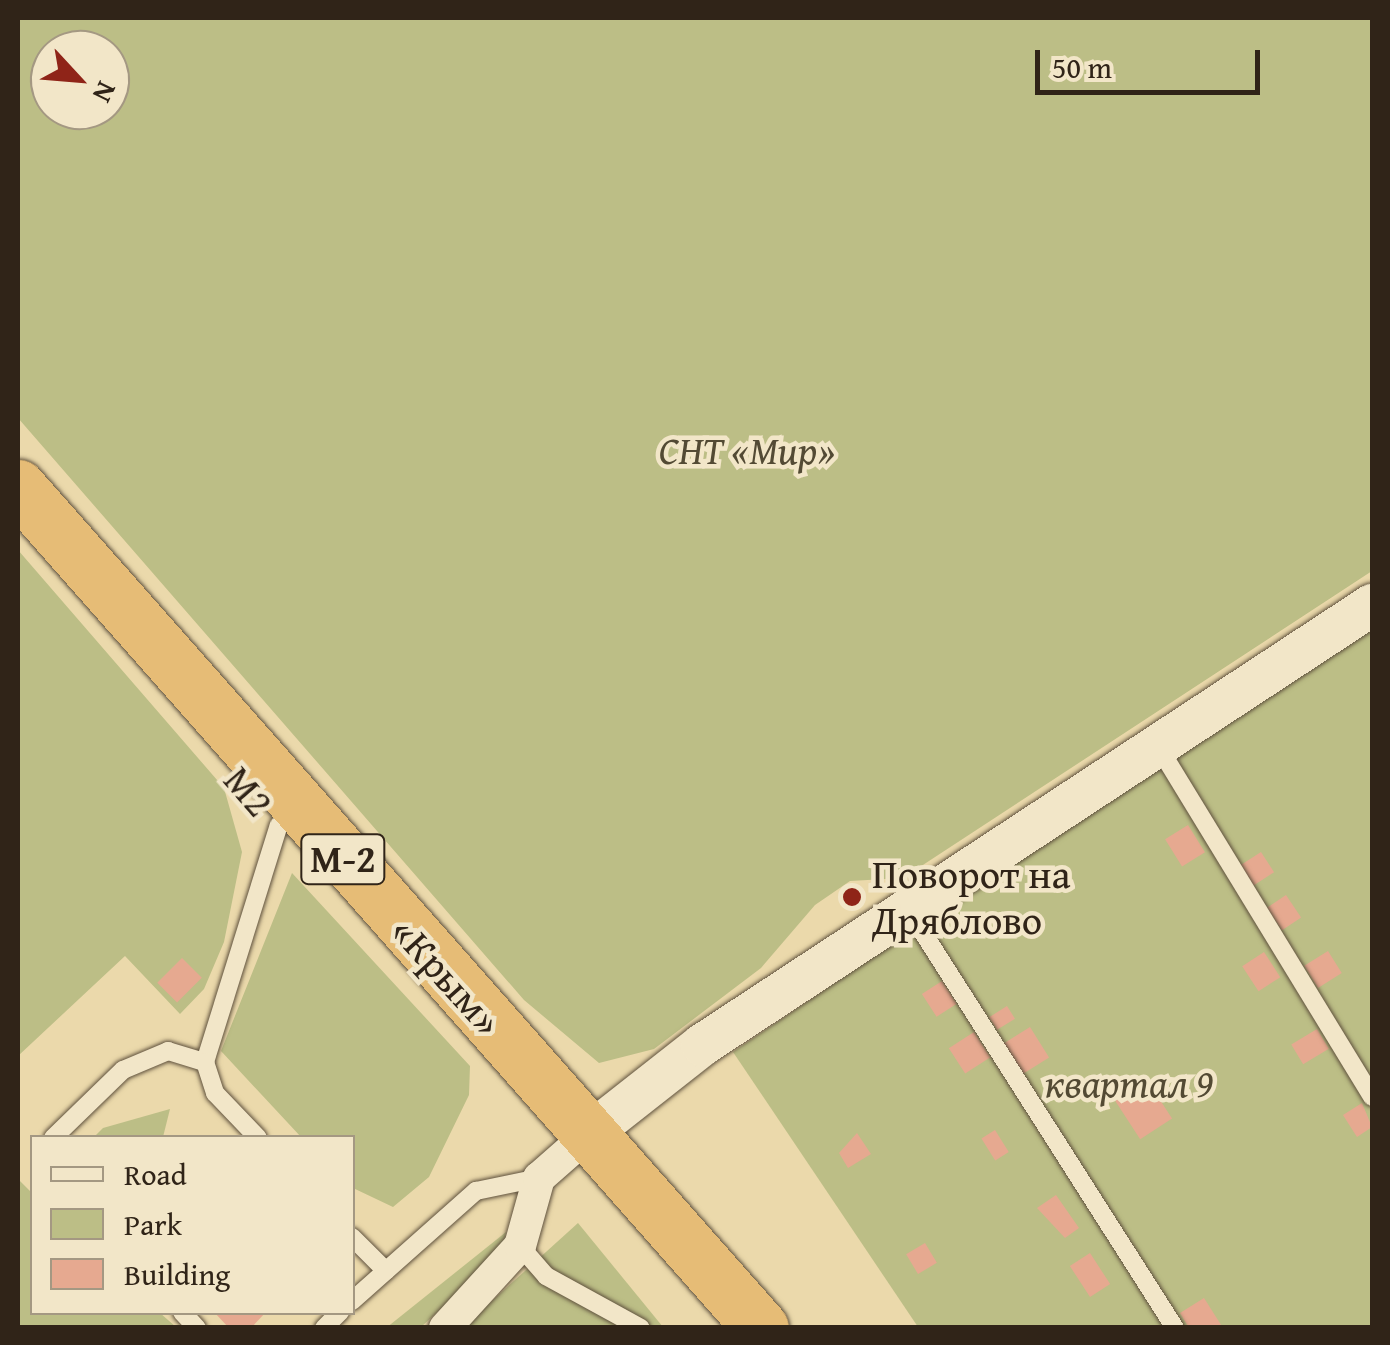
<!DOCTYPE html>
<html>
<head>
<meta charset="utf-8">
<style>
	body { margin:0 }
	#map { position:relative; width:1390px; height:1345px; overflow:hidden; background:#ebd9ab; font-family:"Gentium Book Plus",serif }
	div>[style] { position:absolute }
	.green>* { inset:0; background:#bcbe86 }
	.building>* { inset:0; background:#e6a990; transform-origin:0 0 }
	.roads { filter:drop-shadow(0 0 2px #5f513d) drop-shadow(0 0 2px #5f513d) }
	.service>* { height:18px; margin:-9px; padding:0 9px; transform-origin:9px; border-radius:9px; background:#f2e6c8 }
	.minor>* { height:32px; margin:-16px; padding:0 16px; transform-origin:16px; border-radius:16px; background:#f2e6c8 }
	.tertiary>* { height:42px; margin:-21px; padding:0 21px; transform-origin:21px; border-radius:21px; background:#f2e6c8 }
	.trunk>* { height:55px; margin:-27.5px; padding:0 27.5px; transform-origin:27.5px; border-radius:27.5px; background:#e6bc76 }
	.dots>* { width:28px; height:28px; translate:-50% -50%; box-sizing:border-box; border:5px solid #f2e6c8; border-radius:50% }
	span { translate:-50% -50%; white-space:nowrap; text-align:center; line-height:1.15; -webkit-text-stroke:9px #f2e6c8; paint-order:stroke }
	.shield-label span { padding:2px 8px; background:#f2e6c8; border:2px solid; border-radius:8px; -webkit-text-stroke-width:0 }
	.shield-label { font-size:38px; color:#302418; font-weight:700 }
	.park-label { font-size:40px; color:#534a34; font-style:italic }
	.street-label { font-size:40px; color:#302418 }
	.poi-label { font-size:40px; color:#302418 }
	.left { translate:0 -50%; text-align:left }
	.frame { position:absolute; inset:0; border:20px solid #302418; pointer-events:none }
	.legend { position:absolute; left:30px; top:1135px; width:325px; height:180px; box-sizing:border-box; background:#f2e6c8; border:2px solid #a49882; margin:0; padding:12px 18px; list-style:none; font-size:30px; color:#302418 }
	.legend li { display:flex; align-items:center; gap:20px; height:50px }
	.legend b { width:50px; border:2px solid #a49882 }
	.north { position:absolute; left:30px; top:30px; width:100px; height:100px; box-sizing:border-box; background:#f2e6c8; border:2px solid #a49882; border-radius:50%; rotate:116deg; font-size:28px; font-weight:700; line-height:40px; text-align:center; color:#302418 }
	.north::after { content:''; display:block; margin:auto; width:35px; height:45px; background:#8f2418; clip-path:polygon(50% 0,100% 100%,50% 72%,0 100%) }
	.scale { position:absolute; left:1035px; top:50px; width:225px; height:45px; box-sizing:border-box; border:5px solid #302418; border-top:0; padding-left:12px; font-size:30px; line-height:35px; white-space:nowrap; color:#302418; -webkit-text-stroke:8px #f2e6c8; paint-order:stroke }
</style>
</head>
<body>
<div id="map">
	<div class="green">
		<div style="clip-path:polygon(evenodd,18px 18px,1372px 18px,1372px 571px,903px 878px,850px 881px,815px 905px,761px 968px,654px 1049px,599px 1063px,524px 1000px,18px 418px,18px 18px,110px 50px,110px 110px,50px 110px,50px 50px,110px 50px)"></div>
		<div style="clip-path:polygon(18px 550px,224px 788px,242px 852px,224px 942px,204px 989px,180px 1014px,125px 956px,18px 1056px)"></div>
		<div style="clip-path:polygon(1372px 620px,1372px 1327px,918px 1327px,733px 1052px)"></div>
		<div style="clip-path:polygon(292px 873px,470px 1066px,469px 1095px,429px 1177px,393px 1207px,353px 1188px,352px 1138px,301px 1137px,221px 1051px)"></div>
		<div style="clip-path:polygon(170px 1109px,163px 1137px,94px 1137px,103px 1128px)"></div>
		<div style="clip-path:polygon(18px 1179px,32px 1193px,32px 1312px,160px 1313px,176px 1327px,18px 1327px)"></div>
		<div style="clip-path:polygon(578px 1223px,663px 1327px,462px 1328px)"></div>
		<div style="clip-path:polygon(506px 1232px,501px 1254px,421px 1327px,386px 1328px)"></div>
	</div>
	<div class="building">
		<div style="left:1188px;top:825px;width:32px;height:27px;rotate:58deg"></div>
		<div style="left:1261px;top:852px;width:24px;height:25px;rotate:57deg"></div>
		<div style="left:1286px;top:895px;width:27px;height:23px;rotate:56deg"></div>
		<div style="left:1328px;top:951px;width:26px;height:28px;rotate:58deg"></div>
		<div style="left:1264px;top:952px;width:30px;height:26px;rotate:57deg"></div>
		<div style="left:182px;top:958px;width:28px;height:35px;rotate:45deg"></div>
		<div style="left:942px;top:981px;width:27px;height:24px;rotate:57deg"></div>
		<div style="left:1007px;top:1006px;width:15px;height:21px;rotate:58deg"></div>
		<div style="left:1030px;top:1027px;width:36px;height:31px;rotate:58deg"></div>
		<div style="left:1317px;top:1029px;width:23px;height:30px;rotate:59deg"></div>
		<div style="left:974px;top:1032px;width:30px;height:30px;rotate:57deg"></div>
		<div style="left:1147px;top:1080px;width:46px;height:38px;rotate:57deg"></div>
		<div style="clip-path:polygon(1362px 1103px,1372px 1127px,1357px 1137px,1343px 1115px)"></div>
		<div style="left:995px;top:1130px;width:26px;height:16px;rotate:58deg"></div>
		<div style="clip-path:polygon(857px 1133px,871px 1154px,848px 1168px,839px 1153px)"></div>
		<div style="clip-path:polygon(1056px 1195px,1079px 1228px,1065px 1238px,1037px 1208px)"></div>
		<div style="left:925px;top:1243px;width:23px;height:22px;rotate:59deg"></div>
		<div style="left:1090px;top:1253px;width:37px;height:24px;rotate:57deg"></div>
		<div style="clip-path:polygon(1204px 1298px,1223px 1328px,1189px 1328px,1180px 1313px)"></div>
		<div style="clip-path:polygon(214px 1312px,266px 1312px,251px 1328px,229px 1328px)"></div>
	</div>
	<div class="roads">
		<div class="service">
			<div style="left:1158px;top:746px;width:411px;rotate:58.6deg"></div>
			<div style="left:908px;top:909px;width:497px;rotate:57.5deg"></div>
			<div style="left:205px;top:1062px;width:248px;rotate:-72.7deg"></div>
			<div style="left:53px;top:1138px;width:98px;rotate:-44.2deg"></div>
			<div style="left:123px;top:1070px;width:49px;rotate:-22.9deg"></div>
			<div style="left:168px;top:1051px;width:39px;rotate:17deg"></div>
			<div style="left:205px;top:1062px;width:33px;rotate:72deg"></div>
			<div style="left:215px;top:1093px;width:62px;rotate:46.3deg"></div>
			<div style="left:352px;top:1237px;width:48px;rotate:45deg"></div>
			<div style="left:520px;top:1246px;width:40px;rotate:49deg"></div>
			<div style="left:546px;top:1276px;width:108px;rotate:28.7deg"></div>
			<div style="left:352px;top:1301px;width:166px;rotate:-41.6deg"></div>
			<div style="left:476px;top:1191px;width:64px;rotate:-11.7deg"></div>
			<div style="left:182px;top:1312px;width:22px;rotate:47deg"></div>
			<div style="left:324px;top:1328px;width:23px;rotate:-45deg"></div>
		</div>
		<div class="minor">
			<div style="left:445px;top:1328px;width:111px;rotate:-47.6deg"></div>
			<div style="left:520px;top:1246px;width:71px;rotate:-74.4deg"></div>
			<div style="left:539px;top:1178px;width:67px;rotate:-41.3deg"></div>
		</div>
		<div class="tertiary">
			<div style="left:589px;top:1134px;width:144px;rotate:-38.2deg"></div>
			<div style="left:702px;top:1045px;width:802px;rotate:-33.29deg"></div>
		</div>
		<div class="trunk">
			<div style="left:18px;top:487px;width:1122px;rotate:48.54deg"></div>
		</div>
	</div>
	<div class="dots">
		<div style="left:852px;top:897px;background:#8f2418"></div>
	</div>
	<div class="shield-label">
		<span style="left:343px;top:859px">М-2</span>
	</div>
	<div class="park-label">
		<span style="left:747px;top:450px">СНТ «Мир»</span>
		<span style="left:1129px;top:1083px">квартал 9</span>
	</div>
	<div class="street-label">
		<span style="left:249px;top:791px;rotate:49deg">М2</span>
		<span style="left:447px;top:976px;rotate:48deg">«Крым»</span>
	</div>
	<div class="poi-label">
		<span class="left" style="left:872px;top:897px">Поворот на<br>Дряблово</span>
	</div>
	<div class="frame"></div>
	<ul class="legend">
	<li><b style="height:12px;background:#f2e6c8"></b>Road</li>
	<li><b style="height:28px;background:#bcbe86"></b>Park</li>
	<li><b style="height:28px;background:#e6a990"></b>Building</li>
	</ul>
	<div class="north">N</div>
	<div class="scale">50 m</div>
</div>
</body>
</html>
